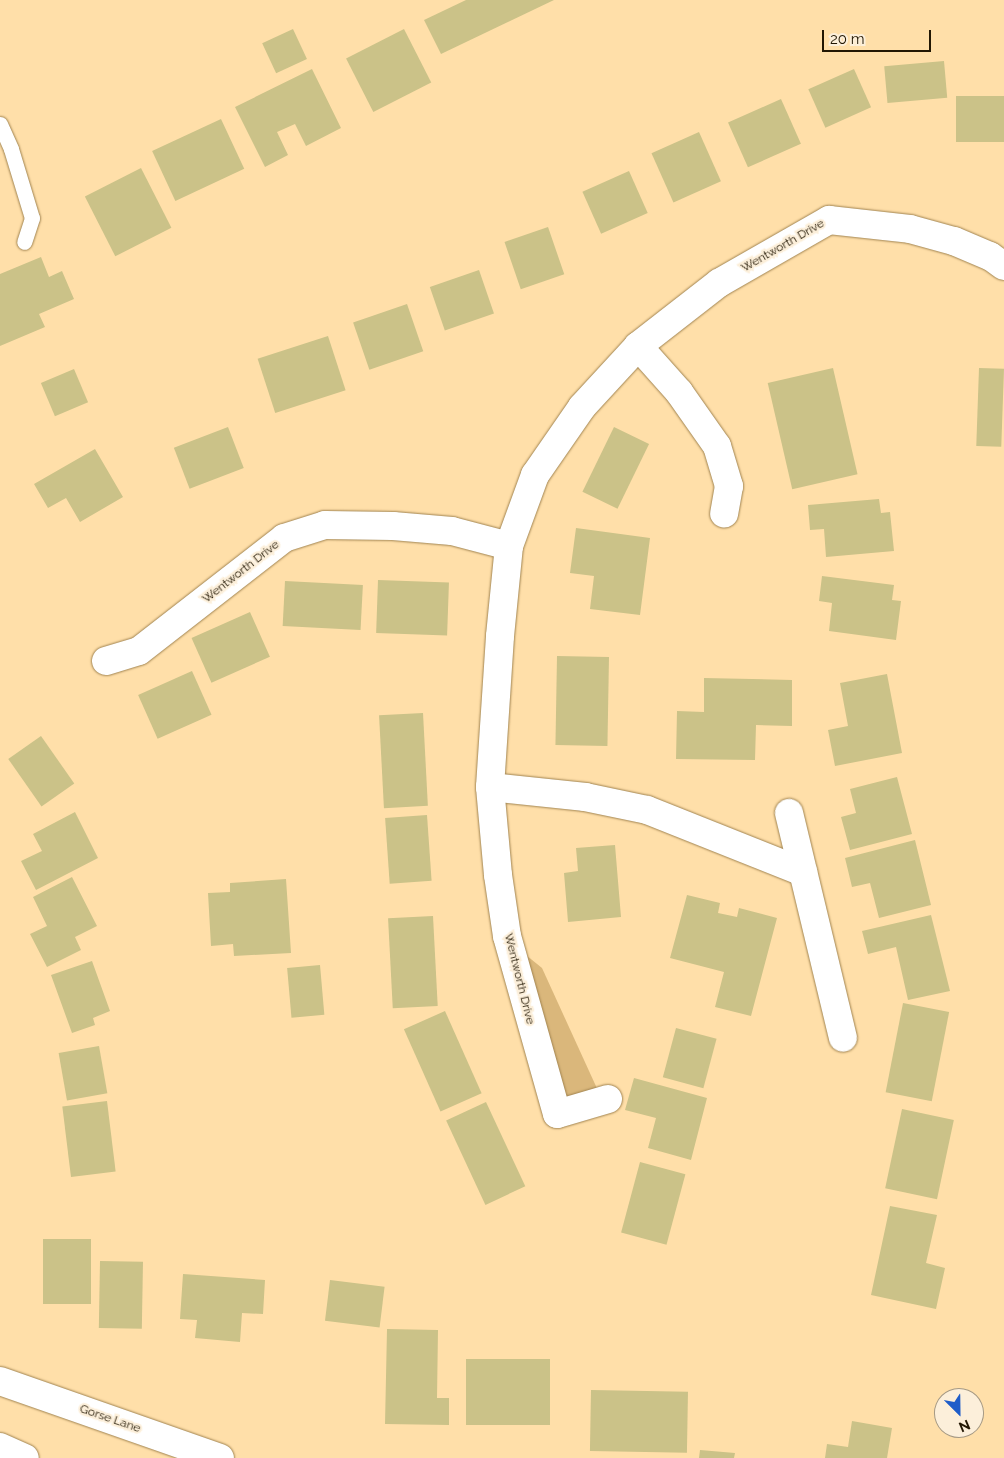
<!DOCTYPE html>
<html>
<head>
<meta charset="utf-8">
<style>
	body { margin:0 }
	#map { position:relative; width:1004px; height:1458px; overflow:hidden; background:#ffdfa9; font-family:Raleway,sans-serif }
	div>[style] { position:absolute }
	.green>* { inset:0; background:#dab77b }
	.building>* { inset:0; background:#cbc288; transform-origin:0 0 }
	.roads { filter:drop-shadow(0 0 1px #a18451) drop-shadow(0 0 1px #a18451) }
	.lane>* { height:15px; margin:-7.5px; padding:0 7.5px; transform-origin:7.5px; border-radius:7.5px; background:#fff }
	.street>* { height:28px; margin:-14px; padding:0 14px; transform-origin:14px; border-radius:14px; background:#fff }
	.secondary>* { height:28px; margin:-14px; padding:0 14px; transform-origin:14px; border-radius:14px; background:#fff }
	span { translate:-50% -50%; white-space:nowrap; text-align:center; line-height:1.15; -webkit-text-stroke:4.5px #fcefda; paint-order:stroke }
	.street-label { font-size:12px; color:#221703 }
	.north { position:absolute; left:934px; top:1388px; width:50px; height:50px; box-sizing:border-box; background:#fcefda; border:1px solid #a59984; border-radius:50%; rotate:157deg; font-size:14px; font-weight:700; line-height:20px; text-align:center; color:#221703 }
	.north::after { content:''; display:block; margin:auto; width:18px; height:22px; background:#1f5dc9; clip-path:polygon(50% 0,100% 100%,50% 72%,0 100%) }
	.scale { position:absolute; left:822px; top:30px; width:109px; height:22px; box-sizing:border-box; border:2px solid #221703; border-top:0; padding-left:6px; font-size:15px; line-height:18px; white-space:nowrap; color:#221703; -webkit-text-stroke:4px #fcefda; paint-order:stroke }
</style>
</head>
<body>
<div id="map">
	<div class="green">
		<div style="clip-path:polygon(516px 947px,542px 968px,600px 1095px,562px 1105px)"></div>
	</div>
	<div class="building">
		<div style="clip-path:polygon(466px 0,554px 0,441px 54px,424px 20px)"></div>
		<div style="left:293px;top:29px;width:33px;height:34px;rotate:65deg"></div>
		<div style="left:404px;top:29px;width:60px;height:65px;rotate:63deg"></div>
		<div style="left:944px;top:61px;width:37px;height:60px;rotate:85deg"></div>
		<div style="clip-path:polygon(312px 69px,341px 128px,306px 146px,295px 124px,277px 132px,288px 155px,265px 167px,235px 107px)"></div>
		<div style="left:854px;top:69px;width:42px;height:50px;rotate:66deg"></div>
		<div style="left:1004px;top:96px;width:46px;height:48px;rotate:90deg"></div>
		<div style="left:781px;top:99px;width:49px;height:58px;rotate:66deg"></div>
		<div style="left:221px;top:119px;width:55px;height:76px;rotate:65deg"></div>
		<div style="left:699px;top:132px;width:54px;height:52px;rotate:66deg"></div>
		<div style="left:141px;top:168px;width:67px;height:63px;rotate:63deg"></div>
		<div style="left:629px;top:171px;width:46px;height:51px;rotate:66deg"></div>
		<div style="left:548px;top:227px;width:50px;height:46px;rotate:71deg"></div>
		<div style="clip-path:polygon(41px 257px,49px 277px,62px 271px,74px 299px,39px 314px,45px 327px,0 346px,0 274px)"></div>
		<div style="left:479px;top:270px;width:46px;height:52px;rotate:71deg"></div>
		<div style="left:407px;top:304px;width:50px;height:57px;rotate:71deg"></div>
		<div style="left:328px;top:336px;width:57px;height:74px;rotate:72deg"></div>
		<div style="left:833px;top:368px;width:109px;height:67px;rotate:77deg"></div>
		<div style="left:979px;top:368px;width:25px;height:78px;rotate:2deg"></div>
		<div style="left:74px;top:369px;width:36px;height:36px;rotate:67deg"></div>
		<div style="left:228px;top:427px;width:44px;height:58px;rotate:69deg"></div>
		<div style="left:614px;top:427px;width:39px;height:72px;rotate:26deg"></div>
		<div style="clip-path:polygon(95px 449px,123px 497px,80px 522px,66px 498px,48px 508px,34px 484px)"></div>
		<div style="clip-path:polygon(879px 499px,881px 513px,890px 512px,894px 551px,826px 557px,824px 529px,810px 530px,808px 505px)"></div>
		<div style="clip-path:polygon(576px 528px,650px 538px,640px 615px,590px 609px,594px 576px,570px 573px)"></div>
		<div style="clip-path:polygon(822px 576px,894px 585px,892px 600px,901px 601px,896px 640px,829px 631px,832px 603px,819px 601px)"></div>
		<div style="left:378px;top:580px;width:71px;height:53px;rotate:2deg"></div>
		<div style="left:285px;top:581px;width:78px;height:45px;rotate:3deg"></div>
		<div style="left:250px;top:612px;width:49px;height:64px;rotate:66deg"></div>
		<div style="left:557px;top:656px;width:52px;height:89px;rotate:1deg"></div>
		<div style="left:192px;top:671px;width:48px;height:59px;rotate:66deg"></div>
		<div style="clip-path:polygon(887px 674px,902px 753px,835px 766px,828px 730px,848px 726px,840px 683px)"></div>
		<div style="clip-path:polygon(704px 678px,792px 680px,792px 726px,756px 725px,755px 760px,676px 759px,677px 711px,704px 712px)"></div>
		<div style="left:423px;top:713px;width:93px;height:44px;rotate:87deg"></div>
		<div style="left:41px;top:736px;width:58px;height:40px;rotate:55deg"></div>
		<div style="clip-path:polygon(897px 777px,912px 834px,850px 850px,841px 817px,856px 813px,850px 789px)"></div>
		<div style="clip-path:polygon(75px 812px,98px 858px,36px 890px,21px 861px,42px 851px,33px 834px)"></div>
		<div style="left:427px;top:815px;width:66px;height:42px;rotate:86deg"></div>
		<div style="clip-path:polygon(915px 840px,931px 905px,879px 918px,870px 883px,852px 887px,845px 858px)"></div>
		<div style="clip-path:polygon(615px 845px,621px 917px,568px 922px,564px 873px,578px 871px,576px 848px)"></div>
		<div style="clip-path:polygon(72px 877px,97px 926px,75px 937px,81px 950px,47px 967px,30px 934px,47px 926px,33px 897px)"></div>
		<div style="clip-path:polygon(286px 879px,291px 953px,234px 956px,233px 944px,211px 946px,208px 893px,230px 892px,230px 883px)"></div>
		<div style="clip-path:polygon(687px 895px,720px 903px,718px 913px,737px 917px,739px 908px,777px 918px,751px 1016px,715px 1007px,724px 972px,670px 958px)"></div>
		<div style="clip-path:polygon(931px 915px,950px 991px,908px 1000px,896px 947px,868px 954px,862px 931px)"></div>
		<div style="left:433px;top:916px;width:90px;height:45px;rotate:87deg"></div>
		<div style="clip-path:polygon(92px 961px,110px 1011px,93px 1018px,95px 1025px,72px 1033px,51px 975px)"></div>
		<div style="left:320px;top:965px;width:50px;height:33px;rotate:85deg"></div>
		<div style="left:903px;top:1003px;width:47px;height:91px;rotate:11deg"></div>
		<div style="left:445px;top:1011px;width:90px;height:45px;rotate:66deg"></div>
		<div style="left:676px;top:1028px;width:42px;height:51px;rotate:15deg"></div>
		<div style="left:99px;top:1046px;width:48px;height:41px;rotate:80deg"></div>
		<div style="clip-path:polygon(634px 1078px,707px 1098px,691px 1160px,648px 1148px,656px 1118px,625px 1110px)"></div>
		<div style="left:107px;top:1101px;width:71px;height:45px;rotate:83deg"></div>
		<div style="left:486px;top:1102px;width:93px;height:44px;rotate:65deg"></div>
		<div style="left:902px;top:1109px;width:53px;height:81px;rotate:12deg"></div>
		<div style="left:640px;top:1162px;width:47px;height:73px;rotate:15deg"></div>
		<div style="clip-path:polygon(890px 1206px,937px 1215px,926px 1263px,945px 1268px,936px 1309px,871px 1295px)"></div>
		<div style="left:43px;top:1239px;width:48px;height:65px"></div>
		<div style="left:100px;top:1261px;width:43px;height:67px;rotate:1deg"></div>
		<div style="clip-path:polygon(183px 1274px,265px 1280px,263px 1314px,242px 1313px,240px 1342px,195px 1338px,197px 1320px,180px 1319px)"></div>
		<div style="left:330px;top:1280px;width:55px;height:41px;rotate:7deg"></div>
		<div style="clip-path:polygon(387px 1329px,438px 1330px,437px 1398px,449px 1398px,449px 1425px,385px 1424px)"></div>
		<div style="left:550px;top:1359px;width:66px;height:84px;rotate:90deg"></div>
		<div style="left:591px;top:1390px;width:97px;height:61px;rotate:1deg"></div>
		<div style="clip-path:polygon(852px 1421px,892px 1428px,887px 1458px,825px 1458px,827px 1444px,848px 1447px)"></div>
		<div style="clip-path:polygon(700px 1450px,735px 1453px,734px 1458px,699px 1458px)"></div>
	</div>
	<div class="roads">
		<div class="lane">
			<div style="left:0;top:124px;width:27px;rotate:66deg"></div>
			<div style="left:11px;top:149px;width:72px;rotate:73.1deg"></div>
			<div style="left:32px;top:218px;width:25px;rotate:108deg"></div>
		</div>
		<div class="street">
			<div style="left:638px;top:346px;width:62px;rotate:48.3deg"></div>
			<div style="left:679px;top:392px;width:66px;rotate:54.9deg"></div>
			<div style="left:717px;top:446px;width:42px;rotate:73.3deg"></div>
			<div style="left:729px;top:486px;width:28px;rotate:100deg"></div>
			<div style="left:106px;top:661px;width:34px;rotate:-17deg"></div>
			<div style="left:139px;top:651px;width:184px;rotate:-37.9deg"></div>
			<div style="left:284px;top:538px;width:43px;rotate:-17.6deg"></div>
			<div style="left:325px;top:525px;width:68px;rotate:0.8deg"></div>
			<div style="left:393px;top:526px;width:59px;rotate:4.8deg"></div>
			<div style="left:452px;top:531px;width:59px;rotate:14.7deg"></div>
			<div style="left:490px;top:787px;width:96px;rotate:6deg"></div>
			<div style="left:585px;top:797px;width:63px;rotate:11.8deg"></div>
			<div style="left:647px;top:810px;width:168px;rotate:21.7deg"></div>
			<div style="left:789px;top:813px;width:231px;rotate:76.5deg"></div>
			<div style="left:608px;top:1099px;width:53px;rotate:163.6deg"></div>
			<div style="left:557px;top:1114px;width:185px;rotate:-105.7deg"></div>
			<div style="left:507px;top:936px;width:62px;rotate:-98.4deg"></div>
			<div style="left:498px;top:875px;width:88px;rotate:-95.2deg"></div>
			<div style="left:490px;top:787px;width:151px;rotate:-86.2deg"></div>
			<div style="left:500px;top:636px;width:90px;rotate:-84.3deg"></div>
			<div style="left:509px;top:546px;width:76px;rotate:-69.9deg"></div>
			<div style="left:535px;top:475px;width:83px;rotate:-55.3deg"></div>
			<div style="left:582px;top:407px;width:83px;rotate:-47.4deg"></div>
			<div style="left:638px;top:346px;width:103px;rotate:-37.9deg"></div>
			<div style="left:719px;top:283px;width:127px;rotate:-29.8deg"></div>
			<div style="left:829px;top:220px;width:81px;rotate:6.3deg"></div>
			<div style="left:910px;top:229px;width:46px;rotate:15.3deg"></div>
			<div style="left:954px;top:241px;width:39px;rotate:23deg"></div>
			<div style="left:990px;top:256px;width:17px;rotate:36deg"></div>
			<div style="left:0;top:1381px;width:233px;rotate:19.3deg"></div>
		</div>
		<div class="secondary">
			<div style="left:0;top:1447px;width:27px;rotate:24deg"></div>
		</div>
	</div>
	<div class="street-label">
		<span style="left:783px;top:246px;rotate:-30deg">Wentworth Drive</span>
		<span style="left:241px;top:572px;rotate:-38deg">Wentworth Drive</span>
		<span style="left:519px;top:979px;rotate:76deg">Wentworth Drive</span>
		<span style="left:110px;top:1419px;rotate:19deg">Gorse Lane</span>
	</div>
	<div class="north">N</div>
	<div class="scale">20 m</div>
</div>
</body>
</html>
